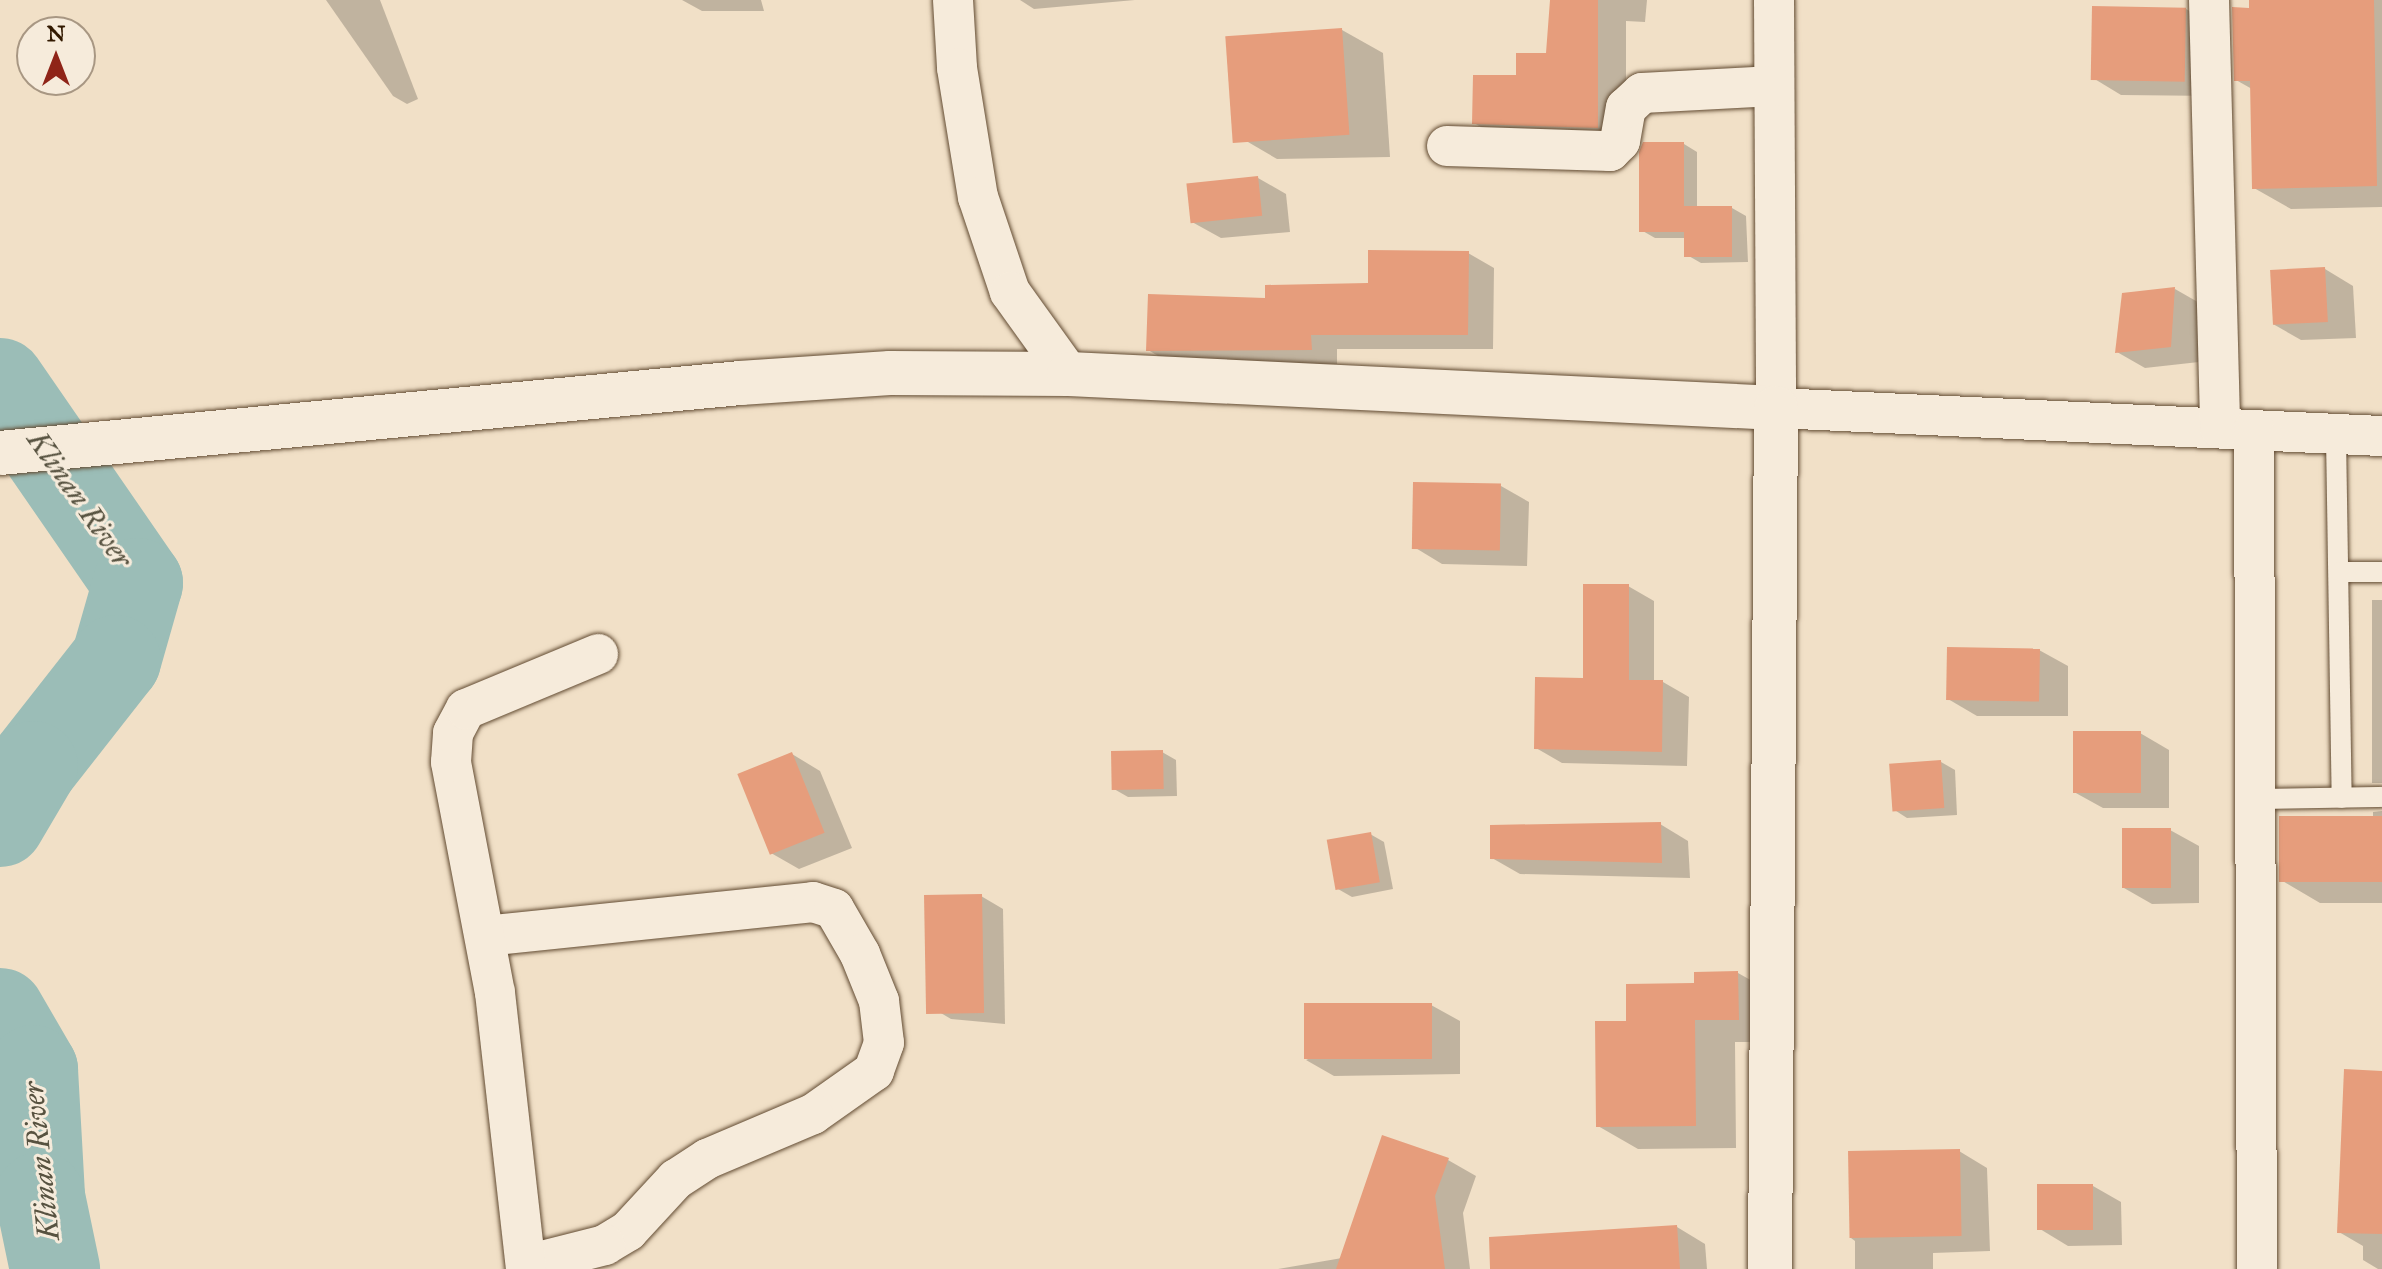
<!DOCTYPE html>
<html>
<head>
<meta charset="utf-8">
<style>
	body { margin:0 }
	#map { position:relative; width:2382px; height:1269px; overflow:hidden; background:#f1e0c7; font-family:"IM FELL Great Primer",serif }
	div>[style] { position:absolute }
	.shadow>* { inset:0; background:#0003; transform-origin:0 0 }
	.river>* { height:90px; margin:-45px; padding:0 45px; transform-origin:45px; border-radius:45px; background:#9bbdb7 }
	.building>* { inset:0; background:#e69d7c; transform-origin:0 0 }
	.roads { filter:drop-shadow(0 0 2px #624b32) drop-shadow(0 0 2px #624b32) }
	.service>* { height:20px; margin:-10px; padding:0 10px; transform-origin:10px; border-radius:10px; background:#f6ebdb }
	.minor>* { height:40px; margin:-20px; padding:0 20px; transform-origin:20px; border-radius:20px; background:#f6ebdb }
	.tertiary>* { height:44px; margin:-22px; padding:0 22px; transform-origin:22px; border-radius:22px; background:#f6ebdb }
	span { translate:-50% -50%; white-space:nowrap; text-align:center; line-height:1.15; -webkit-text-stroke:6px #f6ebdb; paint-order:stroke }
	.water-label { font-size:30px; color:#575240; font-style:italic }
	.north { position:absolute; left:16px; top:16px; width:80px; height:80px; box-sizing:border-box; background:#f6ebdb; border:2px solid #a89783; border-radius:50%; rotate:0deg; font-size:22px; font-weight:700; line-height:32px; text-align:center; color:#321900 }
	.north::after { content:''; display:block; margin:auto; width:28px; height:36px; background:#8f2418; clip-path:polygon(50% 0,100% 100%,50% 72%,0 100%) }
</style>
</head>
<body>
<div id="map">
	<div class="shadow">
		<div style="clip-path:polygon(326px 0,380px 0,418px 99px,407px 104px,393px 96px)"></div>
		<div style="clip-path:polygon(682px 0,761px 0,764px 11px,702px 11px)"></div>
		<div style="clip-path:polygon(1020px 0,1135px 0,1034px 9px)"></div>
		<div style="clip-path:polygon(1552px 0,1647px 0,1645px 22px,1626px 21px,1626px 143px,1502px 139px,1474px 123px,1518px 77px,1548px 55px)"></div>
		<div style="clip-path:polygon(2251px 0,2382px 0,2382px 207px,2291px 209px,2254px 188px,2252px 89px,2236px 80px)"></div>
		<div style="clip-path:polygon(2186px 9px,2214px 25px,2216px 96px,2121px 95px,2093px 78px)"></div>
		<div style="clip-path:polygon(1342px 30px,1383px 53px,1390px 157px,1277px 159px,1236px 135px)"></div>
		<div style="clip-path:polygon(1684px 144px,1697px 152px,1697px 208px,1732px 208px,1746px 216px,1748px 262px,1701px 263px,1687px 255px,1687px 238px,1655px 238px,1641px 230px)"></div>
		<div style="clip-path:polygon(1258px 178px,1286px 194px,1290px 232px,1221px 238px,1192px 222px)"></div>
		<div style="clip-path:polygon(1468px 253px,1494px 268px,1493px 349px,1337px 349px,1337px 364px,1174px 365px,1148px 350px,1267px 300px,1370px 285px)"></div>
		<div style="clip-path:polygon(2325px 269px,2353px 286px,2356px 338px,2301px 340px,2273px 324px)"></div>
		<div style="clip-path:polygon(2175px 289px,2203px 305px,2199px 362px,2145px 368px,2117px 352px)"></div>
		<div style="clip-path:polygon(1501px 486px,1529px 502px,1527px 566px,1442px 564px,1414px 547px)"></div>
		<div style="clip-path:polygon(1628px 586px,1654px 601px,1654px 682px,1663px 682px,1689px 697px,1687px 766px,1562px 763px,1536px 748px,1585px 680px)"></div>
		<div style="left:2372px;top:600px;width:10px;height:183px"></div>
		<div style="clip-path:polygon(2039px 650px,2068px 666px,2068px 716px,1977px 716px,1948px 699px)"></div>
		<div style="clip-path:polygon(2140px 733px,2169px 750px,2169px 808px,2103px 808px,2074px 792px)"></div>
		<div style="clip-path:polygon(1162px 752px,1176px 760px,1177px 796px,1128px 797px,1114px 789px)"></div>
		<div style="clip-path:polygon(792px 754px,820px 771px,852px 848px,799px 869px,771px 853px)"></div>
		<div style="clip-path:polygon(1941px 762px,1955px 770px,1957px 815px,1907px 818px,1893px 809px)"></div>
		<div style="clip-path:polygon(2382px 811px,2382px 903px,2320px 903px,2281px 880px,2373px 818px,2373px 812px)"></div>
		<div style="clip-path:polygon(1660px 824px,1688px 841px,1690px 878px,1520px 874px,1492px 858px)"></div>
		<div style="clip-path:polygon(2170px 830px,2199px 846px,2199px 903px,2152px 904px,2124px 888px)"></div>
		<div style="clip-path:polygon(1370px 834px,1384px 842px,1393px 889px,1352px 897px,1338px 889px)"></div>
		<div style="clip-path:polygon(981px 896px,1003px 909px,1005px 1024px,951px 1019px,929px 1006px)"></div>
		<div style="clip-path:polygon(1738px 973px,1779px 996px,1779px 1042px,1735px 1042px,1736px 1148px,1638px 1149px,1598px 1126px,1696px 985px)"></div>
		<div style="clip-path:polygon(1431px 1005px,1460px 1021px,1460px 1074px,1334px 1076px,1306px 1060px)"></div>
		<div style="clip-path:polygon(2382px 1073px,2382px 1269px,2378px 1269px,2363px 1260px,2363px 1246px,2339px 1232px)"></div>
		<div style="clip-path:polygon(1959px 1151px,1987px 1168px,1990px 1251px,1933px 1253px,1933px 1269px,1855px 1269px,1855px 1241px,1851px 1238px)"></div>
		<div style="clip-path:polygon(1448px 1160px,1476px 1176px,1463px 1213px,1470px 1269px,1278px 1269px,1342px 1258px)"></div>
		<div style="clip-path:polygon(2093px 1186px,2121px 1202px,2122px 1245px,2068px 1246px,2040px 1229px)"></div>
		<div style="clip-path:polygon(1677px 1227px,1705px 1244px,1707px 1269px,1562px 1269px)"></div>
	</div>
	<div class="river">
		<div style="left:0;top:383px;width:243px;rotate:55.4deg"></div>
		<div style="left:138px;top:583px;width:80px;rotate:105.9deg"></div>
		<div style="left:116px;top:660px;width:135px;rotate:128.1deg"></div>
		<div style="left:33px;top:766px;width:65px;rotate:120.5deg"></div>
		<div style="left:0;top:1013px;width:66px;rotate:59.9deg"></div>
		<div style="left:33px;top:1070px;width:127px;rotate:86.8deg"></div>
		<div style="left:40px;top:1197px;width:74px;rotate:78.2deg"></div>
	</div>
	<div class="building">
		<div style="clip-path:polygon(1550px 0,1598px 0,1598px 128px,1472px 124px,1473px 75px,1516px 75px,1516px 53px,1546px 53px)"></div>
		<div style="clip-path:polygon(2249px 0,2374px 0,2377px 186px,2252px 189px,2250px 81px,2234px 81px,2232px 7px,2249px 8px)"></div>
		<div style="left:2092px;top:6px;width:94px;height:74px;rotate:1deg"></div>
		<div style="left:1342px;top:28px;width:107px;height:117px;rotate:86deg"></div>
		<div style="clip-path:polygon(1643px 142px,1684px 142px,1684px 232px,1639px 232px,1639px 152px)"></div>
		<div style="left:1258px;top:176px;width:40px;height:72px;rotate:84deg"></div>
		<div style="left:1684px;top:206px;width:48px;height:51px"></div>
		<div style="clip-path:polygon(1368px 250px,1469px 251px,1468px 335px,1311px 335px,1312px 350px,1146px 351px,1148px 294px,1265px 298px,1265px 285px,1368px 283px)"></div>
		<div style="left:2325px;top:267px;width:55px;height:55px;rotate:87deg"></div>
		<div style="clip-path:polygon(2175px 287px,2171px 347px,2115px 353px,2122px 293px)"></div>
		<div style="left:1413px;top:482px;width:88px;height:67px;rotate:1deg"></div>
		<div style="clip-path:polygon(1583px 584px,1629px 584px,1629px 680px,1663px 680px,1662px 752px,1534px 749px,1535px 677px,1583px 678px)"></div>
		<div style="left:1947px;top:647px;width:93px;height:53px;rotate:1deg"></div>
		<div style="left:2073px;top:731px;width:68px;height:62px"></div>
		<div style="left:1163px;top:750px;width:39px;height:52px;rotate:89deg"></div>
		<div style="left:792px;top:752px;width:87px;height:59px;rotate:68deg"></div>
		<div style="left:1941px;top:760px;width:48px;height:52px;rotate:86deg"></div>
		<div style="left:2279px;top:816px;width:103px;height:66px"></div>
		<div style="clip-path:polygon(1661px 822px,1662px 863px,1490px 859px,1490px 825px)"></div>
		<div style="left:2171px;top:828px;width:60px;height:49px;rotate:90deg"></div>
		<div style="left:1371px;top:832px;width:51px;height:45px;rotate:80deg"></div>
		<div style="left:982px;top:894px;width:119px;height:58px;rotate:89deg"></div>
		<div style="clip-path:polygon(1738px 971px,1739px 1020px,1695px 1020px,1696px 1126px,1596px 1127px,1595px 1021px,1626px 1021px,1626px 984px,1694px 983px,1694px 972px)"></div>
		<div style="left:1432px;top:1003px;width:56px;height:128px;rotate:90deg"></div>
		<div style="clip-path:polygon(2344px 1069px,2382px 1071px,2382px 1234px,2337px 1233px)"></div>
		<div style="clip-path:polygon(1382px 1135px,1449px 1158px,1435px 1196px,1445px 1269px,1336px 1269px)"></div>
		<div style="left:1960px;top:1149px;width:87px;height:112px;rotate:89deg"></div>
		<div style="left:2037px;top:1184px;width:56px;height:46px"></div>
		<div style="clip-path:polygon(1677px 1225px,1680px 1269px,1490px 1269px,1489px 1237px)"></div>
	</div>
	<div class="roads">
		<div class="service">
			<div style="left:2336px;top:436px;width:362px;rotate:89.1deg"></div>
			<div style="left:2340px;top:572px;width:42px"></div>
			<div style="left:2256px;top:799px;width:126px;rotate:-0.9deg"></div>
		</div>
		<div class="minor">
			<div style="left:953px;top:0;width:68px;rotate:86.6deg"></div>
			<div style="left:957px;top:68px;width:131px;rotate:80.8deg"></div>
			<div style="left:978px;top:197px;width:100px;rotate:71.4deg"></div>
			<div style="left:1010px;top:292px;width:101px;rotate:54.3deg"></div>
			<div style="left:1774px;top:0;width:408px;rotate:89.7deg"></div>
			<div style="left:1776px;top:408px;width:607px;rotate:2.65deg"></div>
			<div style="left:2209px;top:0;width:428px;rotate:88.5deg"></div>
			<div style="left:1447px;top:146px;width:163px;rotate:1.8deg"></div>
			<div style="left:1610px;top:151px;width:14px;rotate:-45deg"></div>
			<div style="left:1620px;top:141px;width:34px;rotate:-80deg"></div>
			<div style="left:1626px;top:108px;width:22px;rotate:-43deg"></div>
			<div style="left:1642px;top:93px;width:132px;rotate:-3deg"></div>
			<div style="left:2254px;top:430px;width:839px;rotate:89.8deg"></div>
			<div style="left:485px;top:936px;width:330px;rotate:-5.9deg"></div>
			<div style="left:813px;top:902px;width:22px;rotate:18deg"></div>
			<div style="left:834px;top:909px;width:52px;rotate:60deg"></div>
			<div style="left:860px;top:954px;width:51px;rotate:68deg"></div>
			<div style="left:879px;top:1001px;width:42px;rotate:83.2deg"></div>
			<div style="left:884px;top:1043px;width:30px;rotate:110deg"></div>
			<div style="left:874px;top:1071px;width:75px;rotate:144.8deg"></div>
			<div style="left:813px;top:1114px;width:115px;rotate:157deg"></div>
			<div style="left:707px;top:1159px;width:37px;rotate:147deg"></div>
			<div style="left:676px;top:1179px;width:71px;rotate:132.7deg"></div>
			<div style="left:628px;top:1231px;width:27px;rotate:149deg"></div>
			<div style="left:605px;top:1245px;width:81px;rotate:165.8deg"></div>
			<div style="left:526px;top:1269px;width:278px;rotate:-96.4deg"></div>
			<div style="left:495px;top:993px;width:235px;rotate:-100.8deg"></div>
			<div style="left:451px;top:762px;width:29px;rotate:-86deg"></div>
			<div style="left:453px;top:733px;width:27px;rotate:-62deg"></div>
			<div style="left:466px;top:709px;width:143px;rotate:-22.6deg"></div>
		</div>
		<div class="tertiary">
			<div style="left:0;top:453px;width:743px;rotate:-5.4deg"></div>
			<div style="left:740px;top:383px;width:150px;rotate:-3.8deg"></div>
			<div style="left:890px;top:373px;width:179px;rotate:0.3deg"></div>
			<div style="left:1069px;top:374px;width:708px;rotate:2.75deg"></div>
			<div style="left:1776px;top:408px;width:861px;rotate:90.4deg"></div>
		</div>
	</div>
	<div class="water-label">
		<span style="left:80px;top:499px;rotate:55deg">Klinan River</span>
		<span style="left:41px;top:1161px;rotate:-96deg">Klinan River</span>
	</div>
	<div class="north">N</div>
</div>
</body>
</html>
